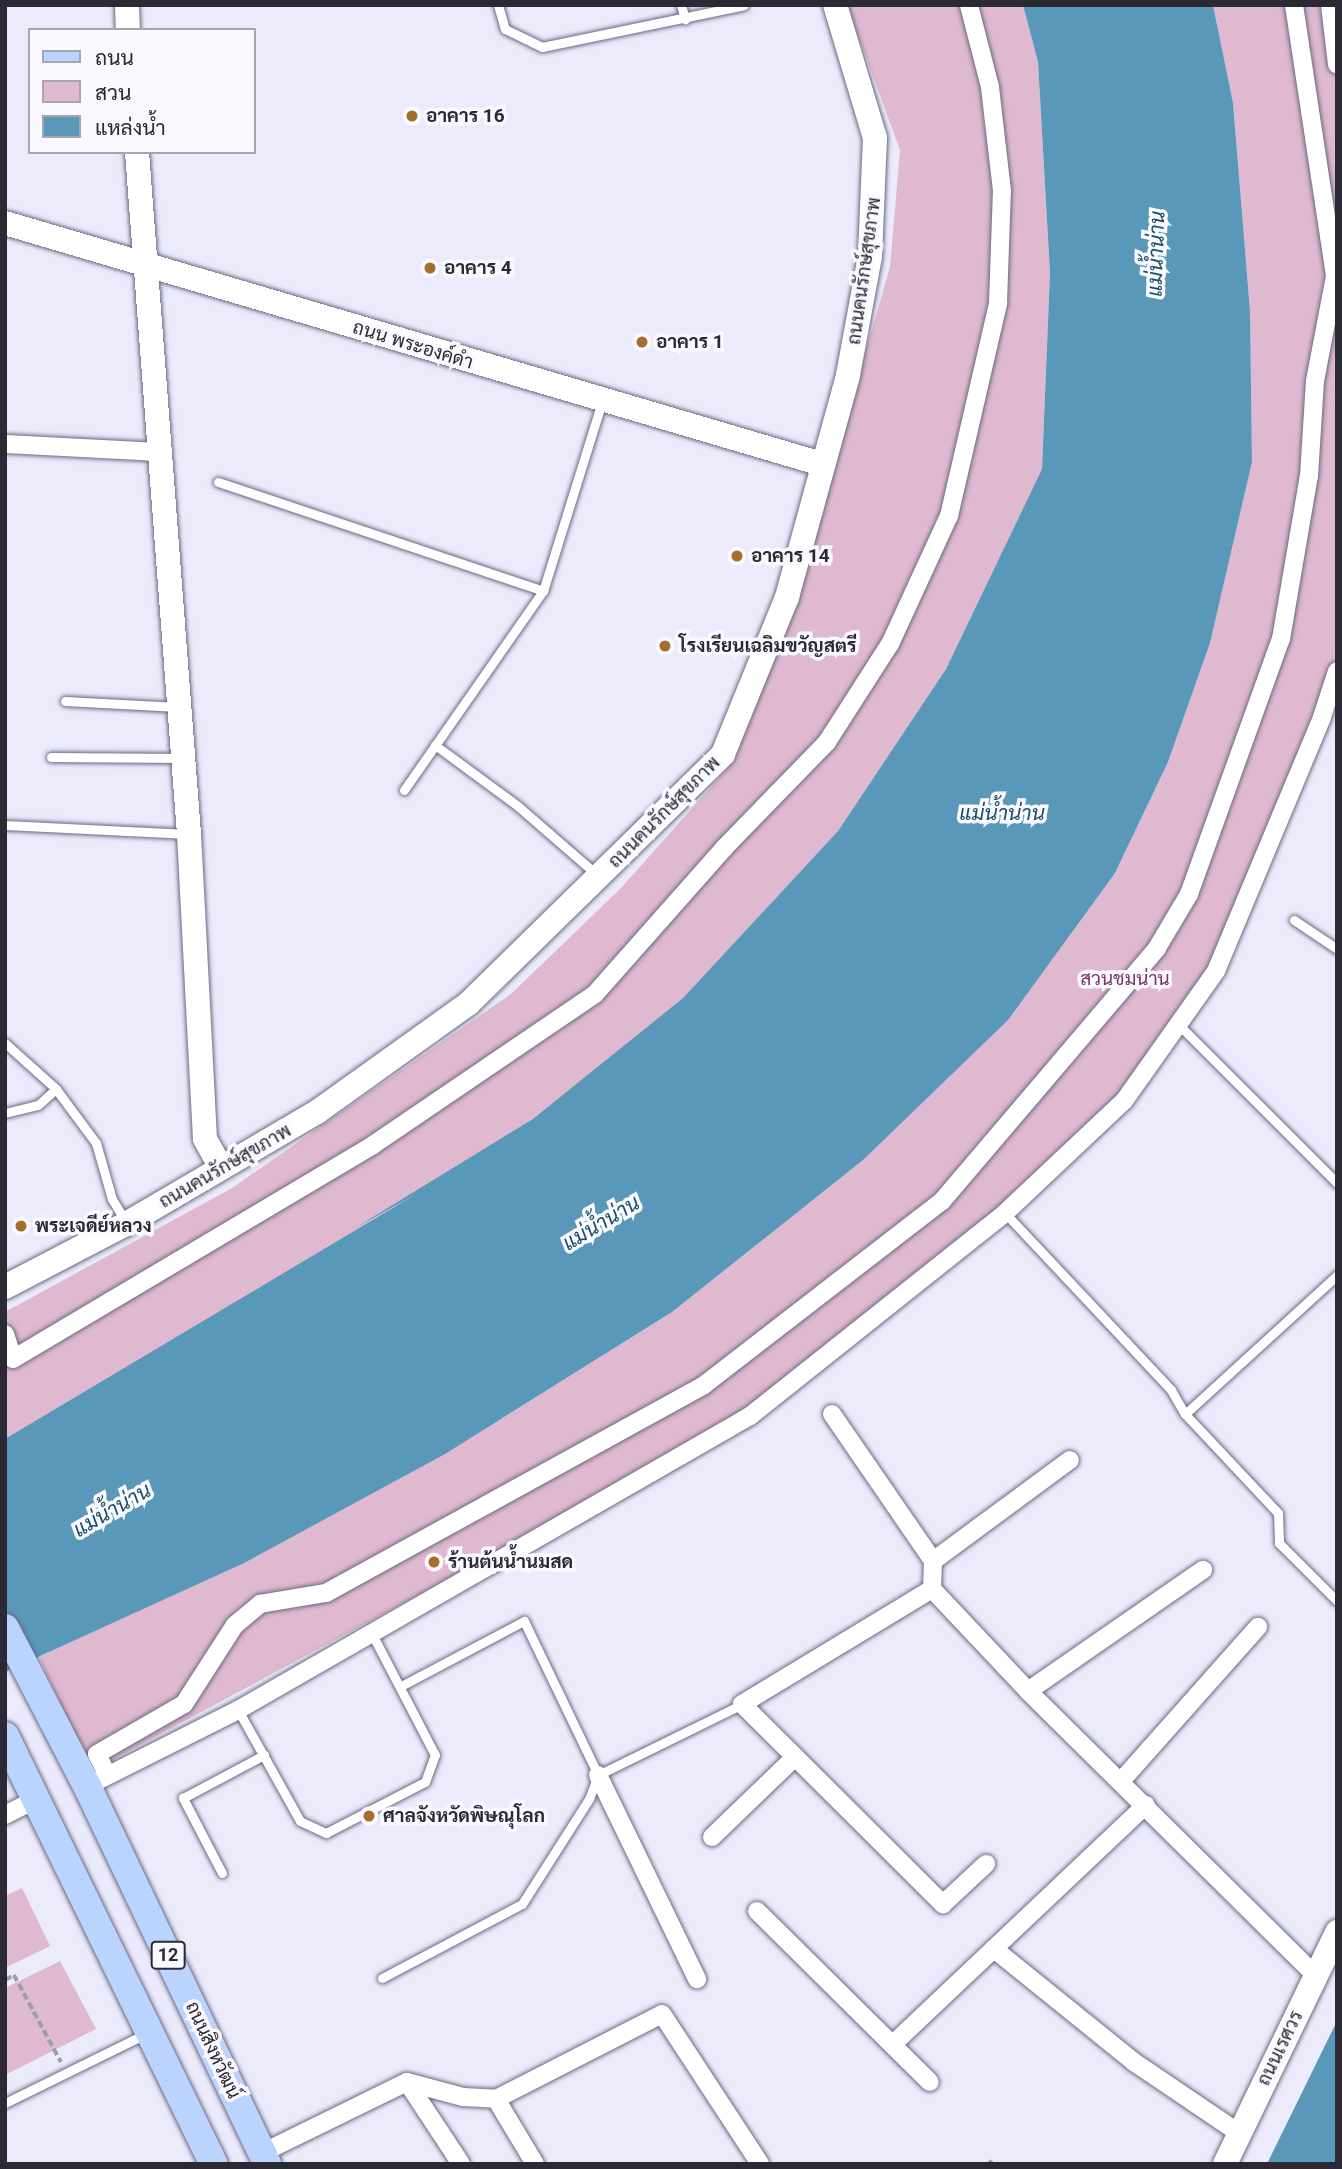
<!DOCTYPE html>
<html>
<head>
<meta charset="utf-8">
<style>
	body { margin:0 }
	#map { position:relative; width:1342px; height:2169px; overflow:hidden; background:#ebebfc; font-family:Roboto,Sarabun,sans-serif }
	div>[style] { position:absolute }
	.green>* { inset:0; background:#dfb9cf }
	.water>* { inset:0; background:#5998b8 }
	.path>* { height:3.5px; margin-top:-1.75px; transform-origin:0; background:repeating-linear-gradient(90deg,#9d9dab 0 7px,transparent 0 10.5px) }
	.roads { filter:drop-shadow(0 0 2px #6a6982) drop-shadow(0 0 2px #6a6982) }
	.lane>* { height:9px; margin:-4.5px; padding:0 4.5px; transform-origin:4.5px; border-radius:4.5px; background:#fff }
	.street>* { height:18px; margin:-9px; padding:0 9px; transform-origin:9px; border-radius:9px; background:#fff }
	.secondary>* { height:24px; margin:-12px; padding:0 12px; transform-origin:12px; border-radius:12px; background:#fff }
	.primary>* { height:28px; margin:-14px; padding:0 14px; transform-origin:14px; border-radius:14px; background:#bbd4fe }
	.dots>* { width:19px; height:19px; translate:-50% -50%; box-sizing:border-box; border:4px solid #f9f9ff; border-radius:50% }
	span { translate:-50% -50%; white-space:nowrap; text-align:center; line-height:1.15; -webkit-text-stroke:7px #f9f9ff; paint-order:stroke }
	.shield-label span { padding:2px 5px; background:#f9f9ff; border:2px solid; border-radius:5px; -webkit-text-stroke-width:0 }
	.shield-label { font-size:18px; color:#2b2a34; font-weight:700 }
	.poi-label { font-size:19px; color:#2b2a34; font-weight:700 }
	.left { translate:0 -50%; text-align:left }
	.street-label { font-size:19px; color:#2b2a34 }
	.park-label { font-size:19px; color:#7a3663 }
	.water-label { font-size:21px; color:#1c4f67; font-style:italic }
	.frame { position:absolute; inset:0; border:7px solid #2b2a34; pointer-events:none }
	.legend { position:absolute; left:28px; top:28px; width:228px; height:126px; box-sizing:border-box; background:#f9f9ff; border:2px solid #a7a6ae; margin:0; padding:9px 12px; list-style:none; font-size:21px; color:#2b2a34 }
	.legend li { display:flex; align-items:center; gap:14px; height:35px }
	.legend b { width:35px; border:2px solid #a7a6ae }
</style>
</head>
<body>
<div id="map">
	<div class="green">
		<div style="clip-path:polygon(847px 5px,1023px 5px,1038px 62px,1050px 273px,1042px 469px,946px 669px,838px 831px,683px 998px,510px 1139px,5px 1459px,5px 1312px,232px 1188px,511px 994px,621px 888px,728px 768px,808px 551px,890px 267px,900px 150px)"></div>
		<div style="clip-path:polygon(1213px 5px,1330px 5px,1337px 65px,1337px 671px,1216px 971px,1113px 1111px,750px 1416px,92px 1771px,39px 1657px,504px 1417px,672px 1312px,863px 1160px,1115px 873px,1168px 762px,1210px 643px,1252px 462px,1250px 311px,1233px 103px)"></div>
		<div style="clip-path:polygon(22px 1888px,50px 1946px,5px 1968px,5px 1896px)"></div>
		<div style="clip-path:polygon(60px 1961px,96px 2029px,5px 2075px,5px 1988px)"></div>
	</div>
	<div class="water">
		<div style="clip-path:polygon(1023px 5px,1213px 5px,1233px 103px,1250px 311px,1252px 462px,1210px 643px,1168px 762px,1115px 873px,1008px 1020px,863px 1160px,672px 1312px,445px 1454px,244px 1563px,5px 1672px,5px 1439px,418px 1193px,355px 1228px,533px 1119px,683px 998px,838px 831px,946px 669px,1042px 469px,1050px 273px,1038px 62px)"></div>
		<div style="clip-path:polygon(1337px 2021px,1337px 2164px,1267px 2164px)"></div>
	</div>
	<div class="path">
		<div style="left:5px;top:1980px;width:10px;rotate:-29deg"></div>
		<div style="left:14px;top:1975px;width:99px;rotate:61.6deg"></div>
		<div style="left:989px;top:2161px;width:5px;rotate:37deg"></div>
	</div>
	<div class="roads">
		<div class="lane">
			<div style="left:498px;top:5px;width:25px;rotate:74deg"></div>
			<div style="left:505px;top:29px;width:41px;rotate:25.9deg"></div>
			<div style="left:542px;top:47px;width:206px;rotate:-11.7deg"></div>
			<div style="left:681px;top:5px;width:15px;rotate:74deg"></div>
			<div style="left:218px;top:482px;width:343px;rotate:18.5deg"></div>
			<div style="left:65px;top:701px;width:113px;rotate:3deg"></div>
			<div style="left:435px;top:745px;width:104px;rotate:36.4deg"></div>
			<div style="left:519px;top:807px;width:102px;rotate:41deg"></div>
			<div style="left:51px;top:757px;width:131px;rotate:0.4deg"></div>
			<div style="left:404px;top:790px;width:243px;rotate:-55.1deg"></div>
			<div style="left:543px;top:591px;width:198px;rotate:-72.7deg"></div>
			<div style="left:5px;top:825px;width:184px;rotate:2.8deg"></div>
			<div style="left:1294px;top:920px;width:52px;rotate:34deg"></div>
			<div style="left:1178px;top:1024px;width:225px;rotate:45deg"></div>
			<div style="left:5px;top:1043px;width:69px;rotate:42deg"></div>
			<div style="left:56px;top:1089px;width:67px;rotate:53.5deg"></div>
			<div style="left:96px;top:1143px;width:58px;rotate:74.1deg"></div>
			<div style="left:112px;top:1199px;width:27px;rotate:59deg"></div>
			<div style="left:5px;top:1113px;width:34px;rotate:-14deg"></div>
			<div style="left:38px;top:1105px;width:24px;rotate:-42deg"></div>
			<div style="left:1005px;top:1213px;width:243px;rotate:46.8deg"></div>
			<div style="left:1171px;top:1390px;width:28px;rotate:60deg"></div>
			<div style="left:1185px;top:1414px;width:136px;rotate:46.8deg"></div>
			<div style="left:1278px;top:1513px;width:30px;rotate:88deg"></div>
			<div style="left:1279px;top:1543px;width:82px;rotate:45deg"></div>
			<div style="left:1185px;top:1414px;width:206px;rotate:-42.4deg"></div>
			<div style="left:401px;top:1686px;width:139px;rotate:-27.9deg"></div>
			<div style="left:524px;top:1621px;width:171px;rotate:64.3deg"></div>
			<div style="left:238px;top:1710px;width:127px;rotate:60.8deg"></div>
			<div style="left:300px;top:1821px;width:29px;rotate:25deg"></div>
			<div style="left:326px;top:1833px;width:111px;rotate:-27.3deg"></div>
			<div style="left:425px;top:1782px;width:29px;rotate:-70deg"></div>
			<div style="left:435px;top:1755px;width:136px;rotate:-117.5deg"></div>
			<div style="left:222px;top:1873px;width:85px;rotate:-117.5deg"></div>
			<div style="left:183px;top:1798px;width:92px;rotate:-28deg"></div>
			<div style="left:382px;top:1978px;width:158px;rotate:-27.9deg"></div>
			<div style="left:522px;top:1904px;width:125px;rotate:-57.5deg"></div>
			<div style="left:589px;top:1799px;width:26px;rotate:-69deg"></div>
			<div style="left:598px;top:1775px;width:161px;rotate:-26.2deg"></div>
			<div style="left:5px;top:2103px;width:156px;rotate:-26.2deg"></div>
		</div>
		<div class="street">
			<div style="left:1330px;top:5px;width:60px;rotate:83.3deg"></div>
			<div style="left:5px;top:444px;width:155px;rotate:3deg"></div>
			<div style="left:5px;top:1334px;width:26px;rotate:72deg"></div>
			<div style="left:13px;top:1359px;width:419px;rotate:-30.7deg"></div>
			<div style="left:373px;top:1145px;width:268px;rotate:-34.2deg"></div>
			<div style="left:595px;top:994px;width:195px;rotate:-48.5deg"></div>
			<div style="left:724px;top:848px;width:148px;rotate:-45.8deg"></div>
			<div style="left:827px;top:742px;width:117px;rotate:-57.3deg"></div>
			<div style="left:890px;top:644px;width:141px;rotate:-65.3deg"></div>
			<div style="left:949px;top:516px;width:219px;rotate:-77deg"></div>
			<div style="left:998px;top:303px;width:112px;rotate:-88deg"></div>
			<div style="left:1002px;top:191px;width:105px;rotate:-96.6deg"></div>
			<div style="left:990px;top:87px;width:85px;rotate:-104.4deg"></div>
			<div style="left:832px;top:1414px;width:178px;rotate:55.5deg"></div>
			<div style="left:933px;top:1561px;width:28px;rotate:92deg"></div>
			<div style="left:932px;top:1589px;width:140px;rotate:46.7deg"></div>
			<div style="left:1028px;top:1691px;width:404px;rotate:44.7deg"></div>
			<div style="left:933px;top:1561px;width:170px;rotate:-36.4deg"></div>
			<div style="left:932px;top:1589px;width:222px;rotate:148.8deg"></div>
			<div style="left:742px;top:1704px;width:284px;rotate:44.9deg"></div>
			<div style="left:943px;top:1904px;width:59px;rotate:-42.9deg"></div>
			<div style="left:1028px;top:1691px;width:213px;rotate:-34.7deg"></div>
			<div style="left:107px;top:1774px;width:22px;rotate:-117deg"></div>
			<div style="left:97px;top:1754px;width:100px;rotate:-29.9deg"></div>
			<div style="left:184px;top:1704px;width:94px;rotate:-57.2deg"></div>
			<div style="left:235px;top:1625px;width:33px;rotate:-40deg"></div>
			<div style="left:260px;top:1604px;width:67px;rotate:-9.5deg"></div>
			<div style="left:326px;top:1593px;width:431px;rotate:-28.8deg"></div>
			<div style="left:704px;top:1385px;width:301px;rotate:-37.7deg"></div>
			<div style="left:942px;top:1201px;width:332px;rotate:-49.6deg"></div>
			<div style="left:1157px;top:948px;width:63px;rotate:-59.3deg"></div>
			<div style="left:1189px;top:894px;width:271px;rotate:-70.2deg"></div>
			<div style="left:1281px;top:639px;width:165px;rotate:-80.3deg"></div>
			<div style="left:1309px;top:476px;width:95px;rotate:-86.4deg"></div>
			<div style="left:1315px;top:381px;width:107px;rotate:-79.2deg"></div>
			<div style="left:1335px;top:276px;width:274px;rotate:-98.6deg"></div>
			<div style="left:598px;top:1775px;width:227px;rotate:64.1deg"></div>
			<div style="left:99px;top:1780px;width:156px;rotate:-26.7deg"></div>
			<div style="left:238px;top:1710px;width:590px;rotate:-29.87deg"></div>
			<div style="left:750px;top:1416px;width:326px;rotate:-38.5deg"></div>
			<div style="left:1005px;top:1213px;width:163px;rotate:-43.3deg"></div>
			<div style="left:1124px;top:1101px;width:159px;rotate:-54.7deg"></div>
			<div style="left:1216px;top:971px;width:275px;rotate:-67.3deg"></div>
			<div style="left:1322px;top:717px;width:48px;rotate:-71.9deg"></div>
			<div style="left:1122px;top:1780px;width:205px;rotate:-48.4deg"></div>
			<div style="left:5px;top:1815px;width:35px;rotate:-27deg"></div>
			<div style="left:712px;top:1837px;width:112px;rotate:-43.9deg"></div>
			<div style="left:757px;top:1911px;width:243px;rotate:44.7deg"></div>
			<div style="left:994px;top:1949px;width:180px;rotate:38.9deg"></div>
			<div style="left:1134px;top:2062px;width:127px;rotate:34.1deg"></div>
			<div style="left:893px;top:2044px;width:348px;rotate:-43.4deg"></div>
			<div style="left:407px;top:2082px;width:98px;rotate:56.6deg"></div>
			<div style="left:496px;top:2099px;width:76px;rotate:59deg"></div>
			<div style="left:262px;top:2153px;width:161px;rotate:-26.1deg"></div>
			<div style="left:407px;top:2082px;width:58px;rotate:15deg"></div>
			<div style="left:463px;top:2097px;width:33px;rotate:3deg"></div>
			<div style="left:496px;top:2099px;width:186px;rotate:-27.1deg"></div>
			<div style="left:662px;top:2014px;width:179px;rotate:56.8deg"></div>
		</div>
		<div class="secondary">
			<div style="left:127px;top:5px;width:25px;rotate:88deg"></div>
			<div style="left:137px;top:152px;width:684px;rotate:85.64deg"></div>
			<div style="left:189px;top:834px;width:305px;rotate:87deg"></div>
			<div style="left:205px;top:1139px;width:33px;rotate:61deg"></div>
			<div style="left:5px;top:223px;width:852px;rotate:16.44deg"></div>
			<div style="left:5px;top:1287px;width:136px;rotate:-27.5deg"></div>
			<div style="left:126px;top:1224px;width:221px;rotate:-30.4deg"></div>
			<div style="left:317px;top:1112px;width:186px;rotate:-35.6deg"></div>
			<div style="left:468px;top:1004px;width:357px;rotate:-44.4deg"></div>
			<div style="left:723px;top:754px;width:170px;rotate:-67.8deg"></div>
			<div style="left:787px;top:597px;width:230px;rotate:-74.6deg"></div>
			<div style="left:848px;top:375px;width:121px;rotate:-79.5deg"></div>
			<div style="left:870px;top:256px;width:118px;rotate:-87.6deg"></div>
			<div style="left:875px;top:138px;width:139px;rotate:-106.7deg"></div>
			<div style="left:1225px;top:2164px;width:258px;rotate:-64.2deg"></div>
		</div>
		<div class="primary">
			<div style="left:5px;top:1628px;width:180px;rotate:62.6deg"></div>
			<div style="left:88px;top:1788px;width:416px;rotate:64.5deg"></div>
			<div style="left:5px;top:1736px;width:476px;rotate:64deg"></div>
		</div>
	</div>
	<div class="dots">
		<div style="left:412px;top:116px;background:#a66d2c"></div>
		<div style="left:430px;top:268px;background:#a66d2c"></div>
		<div style="left:642px;top:342px;background:#a66d2c"></div>
		<div style="left:737px;top:556px;background:#a66d2c"></div>
		<div style="left:665px;top:646px;background:#a66d2c"></div>
		<div style="left:21px;top:1226px;background:#a66d2c"></div>
		<div style="left:434px;top:1562px;background:#a66d2c"></div>
		<div style="left:369px;top:1816px;background:#a66d2c"></div>
	</div>
	<div class="shield-label">
		<span style="left:168px;top:1955px">12</span>
	</div>
	<div class="poi-label">
		<span class="left" style="left:426px;top:116px">อาคาร 16</span>
		<span class="left" style="left:444px;top:268px">อาคาร 4</span>
		<span class="left" style="left:656px;top:342px">อาคาร 1</span>
		<span class="left" style="left:751px;top:556px">อาคาร 14</span>
		<span class="left" style="left:679px;top:646px">โรงเรียนเฉลิมขวัญสตรี</span>
		<span class="left" style="left:35px;top:1226px">พระเจดีย์หลวง</span>
		<span class="left" style="left:448px;top:1562px">ร้านต้นน้ำนมสด</span>
		<span class="left" style="left:383px;top:1816px">ศาลจังหวัดพิษณุโลก</span>
	</div>
	<div class="street-label">
		<span style="left:864px;top:271px;rotate:-82deg">ถนนคนรักษ์สุขภาพ</span>
		<span style="left:413px;top:345px;rotate:17deg">ถนน พระองค์ดำ</span>
		<span style="left:664px;top:812px;rotate:-45deg">ถนนคนรักษ์สุขภาพ</span>
		<span style="left:225px;top:1166px;rotate:-30deg">ถนนคนรักษ์สุขภาพ</span>
		<span style="left:1280px;top:2048px;rotate:-64deg">ถนนเรศวร</span>
		<span style="left:213px;top:2050px;rotate:65deg">ถนนสิงหวัฒน์</span>
	</div>
	<div class="park-label">
		<span style="left:1125px;top:979px">สวนชมน่าน</span>
	</div>
	<div class="water-label">
		<span style="left:1156px;top:254px;rotate:-88deg">แม่น้ำน่าน</span>
		<span style="left:1002px;top:813px">แม่น้ำน่าน</span>
		<span style="left:601px;top:1223px;rotate:-31deg">แม่น้ำน่าน</span>
		<span style="left:112px;top:1510px;rotate:-30deg">แม่น้ำน่าน</span>
	</div>
	<div class="frame"></div>
	<ul class="legend">
	<li><b style="height:9px;background:#bbd4fe"></b>ถนน</li>
	<li><b style="height:19px;background:#dfb9cf"></b>สวน</li>
	<li><b style="height:19px;background:#5998b8"></b>แหล่งน้ำ</li>
	</ul>
</div>
</body>
</html>
